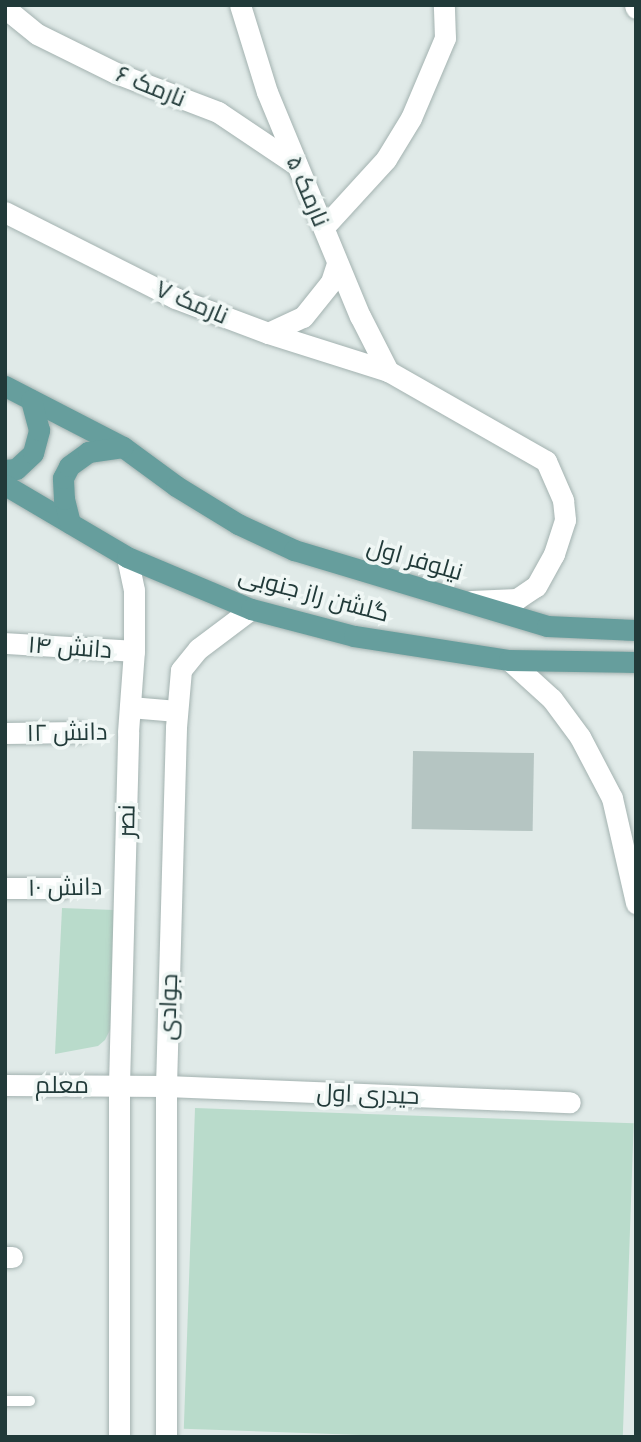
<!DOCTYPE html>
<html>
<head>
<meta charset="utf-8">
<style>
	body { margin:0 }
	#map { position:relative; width:641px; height:1442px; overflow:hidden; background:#e0eae8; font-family:Poppins,Cairo,sans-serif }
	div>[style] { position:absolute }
	.green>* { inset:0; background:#b9dbcb; transform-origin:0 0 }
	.building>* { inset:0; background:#b5c5c2; transform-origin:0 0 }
	.path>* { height:4.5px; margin-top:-2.25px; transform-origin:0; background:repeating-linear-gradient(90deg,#82acaa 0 3.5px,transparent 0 8.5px) }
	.roads { filter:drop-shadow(0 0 2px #a3b2b0) drop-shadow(0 0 2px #a3b2b0) }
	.lane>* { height:10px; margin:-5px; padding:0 5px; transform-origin:5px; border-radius:5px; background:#fff }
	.street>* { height:21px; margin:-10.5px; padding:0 10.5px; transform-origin:10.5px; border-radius:10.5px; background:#fff }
	.secondary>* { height:21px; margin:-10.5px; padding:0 10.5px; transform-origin:10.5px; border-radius:10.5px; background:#fff }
	.primary>* { height:21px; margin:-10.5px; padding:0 10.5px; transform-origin:10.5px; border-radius:10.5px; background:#669e9d }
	span { translate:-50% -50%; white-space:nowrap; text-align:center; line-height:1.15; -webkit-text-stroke:7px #f0f7f5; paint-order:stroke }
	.street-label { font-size:24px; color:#213a39 }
	.frame { position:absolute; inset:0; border:7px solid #213a39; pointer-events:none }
</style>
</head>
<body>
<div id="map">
	<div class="green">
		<div style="clip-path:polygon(62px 908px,114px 910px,112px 1026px,105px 1040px,98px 1046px,55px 1054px)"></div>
		<div style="left:195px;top:1108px;width:439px;height:321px;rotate:2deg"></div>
	</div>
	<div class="building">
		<div style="left:413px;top:751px;width:121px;height:78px;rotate:1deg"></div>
	</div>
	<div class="path">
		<div style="left:83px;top:887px;width:23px"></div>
	</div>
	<div class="roads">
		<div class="lane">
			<div style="left:5px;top:1401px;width:25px"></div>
		</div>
		<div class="street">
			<div style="left:5px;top:8px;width:41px;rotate:39.1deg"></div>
			<div style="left:37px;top:34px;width:88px;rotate:26.3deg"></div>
			<div style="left:116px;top:73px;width:109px;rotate:20.9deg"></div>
			<div style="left:218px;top:112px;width:95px;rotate:33.9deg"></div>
			<div style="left:5px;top:212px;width:191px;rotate:26.8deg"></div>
			<div style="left:175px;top:298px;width:99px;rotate:20.6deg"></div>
			<div style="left:268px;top:333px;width:126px;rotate:17.6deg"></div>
			<div style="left:324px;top:227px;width:92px;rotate:-47.6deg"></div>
			<div style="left:386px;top:159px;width:48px;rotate:-58.6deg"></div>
			<div style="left:411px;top:118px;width:87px;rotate:-67deg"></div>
			<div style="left:445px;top:38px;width:33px;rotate:-92deg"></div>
			<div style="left:5px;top:643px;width:129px;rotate:3.5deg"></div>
			<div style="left:5px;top:733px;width:75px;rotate:-0.8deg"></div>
			<div style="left:5px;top:888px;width:57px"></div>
			<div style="left:166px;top:1086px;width:404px;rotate:2.3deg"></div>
			<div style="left:5px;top:1257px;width:7px"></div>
		</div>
		<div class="secondary">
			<div style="left:240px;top:5px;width:91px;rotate:72.8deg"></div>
			<div style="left:267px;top:92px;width:243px;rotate:67.5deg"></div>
			<div style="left:360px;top:316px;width:62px;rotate:63deg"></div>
			<div style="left:388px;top:371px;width:182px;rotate:29.7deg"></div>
			<div style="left:546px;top:461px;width:43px;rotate:66.4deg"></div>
			<div style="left:563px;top:500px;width:20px;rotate:84deg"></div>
			<div style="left:565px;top:520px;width:36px;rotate:108deg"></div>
			<div style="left:554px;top:554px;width:37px;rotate:119deg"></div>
			<div style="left:536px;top:586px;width:23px;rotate:146deg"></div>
			<div style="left:517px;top:599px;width:46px;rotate:177.5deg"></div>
			<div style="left:635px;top:5px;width:3px;rotate:72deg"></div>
			<div style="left:268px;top:333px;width:38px;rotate:-25deg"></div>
			<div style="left:303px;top:317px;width:45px;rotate:-51.3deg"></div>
			<div style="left:331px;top:282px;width:20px;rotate:-72deg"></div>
			<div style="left:509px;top:660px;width:58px;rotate:42.2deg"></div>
			<div style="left:552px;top:699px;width:47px;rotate:53.6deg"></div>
			<div style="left:580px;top:737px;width:69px;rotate:62.3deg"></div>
			<div style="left:612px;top:798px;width:108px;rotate:77.1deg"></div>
			<div style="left:130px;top:707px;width:47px;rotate:4.9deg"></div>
			<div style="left:5px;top:1085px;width:161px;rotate:0.4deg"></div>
			<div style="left:119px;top:1437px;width:352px;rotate:-90deg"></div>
			<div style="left:119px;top:1085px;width:353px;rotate:-88.5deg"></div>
			<div style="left:128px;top:732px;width:81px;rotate:-85.8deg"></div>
			<div style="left:134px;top:651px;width:61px;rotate:-90deg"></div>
			<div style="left:134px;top:590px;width:34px;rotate:-102deg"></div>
			<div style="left:166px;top:1437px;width:351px;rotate:-90deg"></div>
			<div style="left:166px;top:1086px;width:359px;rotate:-88.4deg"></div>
			<div style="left:176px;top:727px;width:57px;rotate:-85deg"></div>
			<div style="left:181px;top:670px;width:27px;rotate:-51deg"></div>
			<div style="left:198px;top:649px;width:66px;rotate:-37deg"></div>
		</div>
		<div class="primary">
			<div style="left:5px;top:386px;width:133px;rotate:27.3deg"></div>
			<div style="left:123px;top:447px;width:66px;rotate:36.3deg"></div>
			<div style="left:176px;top:486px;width:73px;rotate:31.5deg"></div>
			<div style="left:238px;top:524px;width:62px;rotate:24.9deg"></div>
			<div style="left:294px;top:550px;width:264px;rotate:16.7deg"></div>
			<div style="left:547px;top:626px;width:89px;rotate:2.6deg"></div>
			<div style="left:5px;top:470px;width:11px;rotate:-5deg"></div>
			<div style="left:16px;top:469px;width:23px;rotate:-43deg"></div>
			<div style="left:33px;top:453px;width:24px;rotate:-75deg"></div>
			<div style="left:39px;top:430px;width:31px;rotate:-105deg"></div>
			<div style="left:5px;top:485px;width:142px;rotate:30.5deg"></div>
			<div style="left:127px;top:557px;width:134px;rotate:22.8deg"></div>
			<div style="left:251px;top:609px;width:106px;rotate:14.7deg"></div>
			<div style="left:354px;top:636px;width:157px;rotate:8.8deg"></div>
			<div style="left:509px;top:660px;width:127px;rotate:0.9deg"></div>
			<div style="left:70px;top:523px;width:25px;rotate:-104deg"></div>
			<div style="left:64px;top:499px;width:21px;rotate:-93deg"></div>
			<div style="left:63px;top:478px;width:13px;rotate:-63deg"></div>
			<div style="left:69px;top:466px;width:24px;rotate:-36deg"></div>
			<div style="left:88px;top:452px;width:35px;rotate:-8deg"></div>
		</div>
	</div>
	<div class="street-label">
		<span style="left:151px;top:86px;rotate:22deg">نارمک ۶</span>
		<span style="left:308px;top:191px;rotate:67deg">نارمک ۵</span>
		<span style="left:192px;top:302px;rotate:23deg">نارمک ۷</span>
		<span style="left:415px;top:559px;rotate:16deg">نیلوفر اول</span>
		<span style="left:314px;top:594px;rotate:15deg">گلشن راز جنوبی</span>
		<span style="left:70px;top:647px;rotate:4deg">دانش ۱۴</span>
		<span style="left:67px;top:732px;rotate:-1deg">دانش ۱۲</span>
		<span style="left:126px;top:821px;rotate:-89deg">نصر</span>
		<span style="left:65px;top:887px;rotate:-1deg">دانش ۱۰</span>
		<span style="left:168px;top:1007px;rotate:-88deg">جوادی</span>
		<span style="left:62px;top:1085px">معلم</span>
		<span style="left:368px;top:1094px;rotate:2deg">حیدری اول</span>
	</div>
	<div class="frame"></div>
</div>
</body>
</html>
